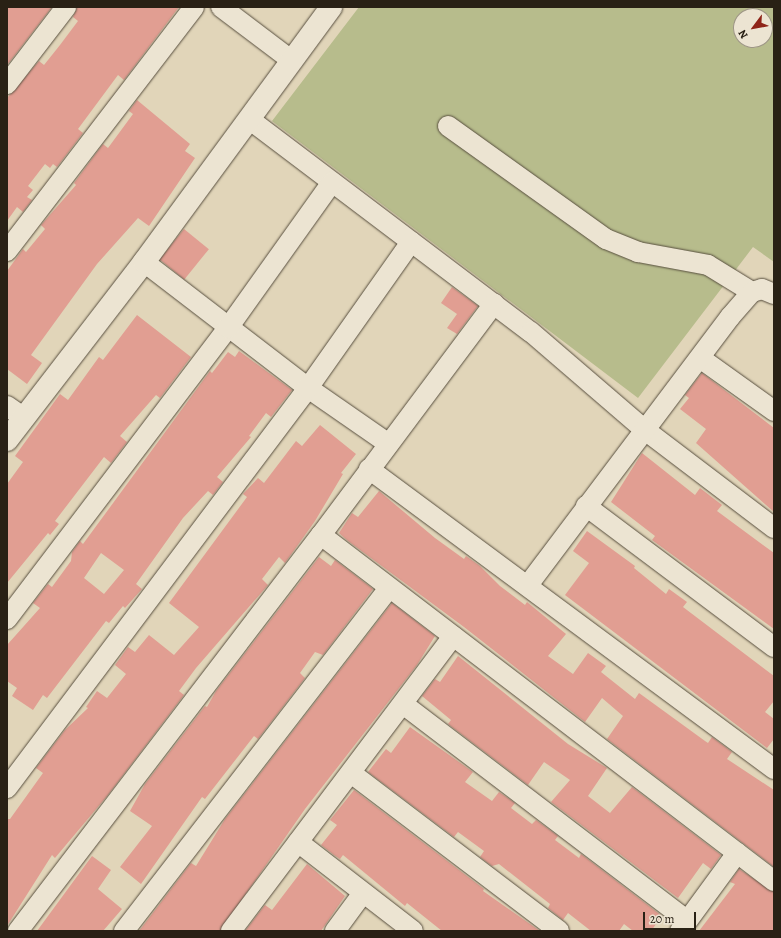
<!DOCTYPE html>
<html>
<head>
<meta charset="utf-8">
<style>
	body { margin:0 }
	#map { position:relative; width:781px; height:938px; overflow:hidden; background:#e1d5b9; font-family:Alegreya,serif }
	div>[style] { position:absolute }
	.green>* { inset:0; background:#b7bc8c }
	.building>* { inset:0; background:#e19e92; transform-origin:0 0 }
	.roads { filter:drop-shadow(0 0 1px #574e3e) drop-shadow(0 0 1px #574e3e) }
	.street>* { height:20px; margin:-10px; padding:0 10px; transform-origin:10px; border-radius:10px; background:#ece4d2 }
	.secondary>* { height:22px; margin:-11px; padding:0 11px; transform-origin:11px; border-radius:11px; background:#ece4d2 }
	span { translate:-50% -50%; white-space:nowrap; text-align:center; line-height:1.15; -webkit-text-stroke:4px #ece4d2; paint-order:stroke }
	.frame { position:absolute; inset:0; border:8px solid #292115; pointer-events:none }
	.north { position:absolute; left:733px; top:8px; width:40px; height:40px; box-sizing:border-box; background:#ece4d2; border:1px solid #9e9686; border-radius:50%; rotate:238deg; font-size:11px; font-weight:700; line-height:16px; text-align:center; color:#292115 }
	.north::after { content:''; display:block; margin:auto; width:14px; height:18px; background:#8f2418; clip-path:polygon(50% 0,100% 100%,50% 72%,0 100%) }
	.scale { position:absolute; left:643px; top:912px; width:53px; height:18px; box-sizing:border-box; border:2px solid #292115; border-top:0; padding-left:5px; font-size:12px; line-height:14px; white-space:nowrap; color:#292115; -webkit-text-stroke:3px #ece4d2; paint-order:stroke }
</style>
</head>
<body>
<div id="map">
	<div class="green">
		<div style="clip-path:polygon(evenodd,359px 7px,774px 7px,774px 262px,753px 247px,638px 398px,272px 121px,359px 7px,741px 16px,765px 16px,765px 40px,741px 40px,741px 16px)"></div>
	</div>
	<div class="building">
		<div style="clip-path:polygon(7px 7px,52px 7px,8px 64px,7px 63px)"></div>
		<div style="clip-path:polygon(77px 7px,179px 7px,124px 80px,118px 75px,78px 129px,83px 133px,57px 167px,53px 164px,50px 168px,45px 164px,28px 186px,33px 190px,27px 197px,32px 200px,23px 212px,17px 207px,7px 221px,7px 98px,39px 61px,44px 65px,60px 45px,78px 21px,73px 17px)"></div>
		<div style="clip-path:polygon(137px 100px,190px 144px,185px 151px,195px 158px,149px 226px,138px 218px,97px 264px,31px 355px,42px 363px,27px 384px,7px 369px,7px 271px,23px 249px,26px 252px,45px 229px,41px 225px,76px 185px,74px 183px,103px 144px,108px 148px,133px 114px,129px 111px)"></div>
		<div style="left:184px;top:229px;width:32px;height:39px;rotate:39deg"></div>
		<div style="clip-path:polygon(452px 287px,478px 306px,457px 334px,447px 328px,457px 314px,441px 303px)"></div>
		<div style="clip-path:polygon(137px 315px,191px 357px,160px 398px,156px 395px,120px 436px,127px 442px,111px 463px,104px 457px,55px 521px,59px 524px,50px 535px,48px 533px,7px 583px,7px 484px,23px 462px,15px 456px,60px 394px,68px 400px,99px 357px,103px 360px)"></div>
		<div style="clip-path:polygon(evenodd,239px 351px,292px 390px,271px 417px,266px 413px,249px 436px,251px 437px,217px 477px,223px 482px,213px 495px,208px 491px,183px 518px,136px 584px,142px 589px,125px 608px,123px 606px,109px 623px,106px 621px,47px 698px,43px 695px,33px 710px,12px 696px,17px 688px,7px 681px,7px 645px,40px 608px,33px 603px,48px 584px,52px 587px,71px 561px,72px 552px,80px 541px,83px 544px,210px 371px,212px 373px,228px 352px,235px 357px,239px 351px,101px 553px,124px 570px,104px 594px,84px 578px,101px 553px)"></div>
		<div style="clip-path:polygon(702px 373px,774px 428px,774px 512px,696px 443px,706px 429px,680px 409px,689px 398px,685px 395px)"></div>
		<div style="clip-path:polygon(320px 425px,356px 454px,341px 473px,343px 474px,315px 521px,285px 563px,279px 557px,262px 579px,268px 585px,196px 668px,179px 691px,184px 695px,108px 795px,55px 858px,52px 855px,7px 926px,7px 819px,10px 819px,43px 773px,36px 768px,65px 730px,88px 708px,86px 707px,97px 691px,107px 698px,126px 674px,115px 665px,128px 647px,135px 652px,149px 635px,174px 655px,199px 627px,169px 603px,247px 497px,243px 494px,258px 478px,264px 483px,296px 441px,302px 446px)"></div>
		<div style="clip-path:polygon(642px 453px,695px 495px,700px 488px,722px 505px,717px 511px,774px 553px,774px 629px,652px 540px,655px 536px,611px 502px)"></div>
		<div style="clip-path:polygon(379px 491px,435px 538px,464px 559px,466px 556px,480px 566px,500px 586px,525px 605px,527px 602px,566px 634px,548px 656px,573px 674px,588px 653px,606px 666px,601px 672px,635px 699px,639px 693px,705px 741px,708px 743px,712px 737px,732px 752px,727px 759px,774px 790px,774px 867px,607px 739px,623px 716px,602px 698px,585px 722px,464px 627px,348px 541px,339px 533px,352px 513px,358px 517px)"></div>
		<div style="clip-path:polygon(587px 531px,635px 566px,634px 568px,666px 594px,669px 589px,687px 602px,683px 607px,774px 676px,774px 701px,765px 712px,774px 719px,774px 739px,767px 748px,565px 595px,589px 563px,573px 551px)"></div>
		<div style="clip-path:polygon(319px 557px,331px 566px,335px 560px,373px 589px,323px 655px,315px 652px,300px 673px,305px 678px,258px 739px,254px 736px,205px 799px,202px 797px,141px 884px,120px 867px,152px 826px,130px 811px,145px 784px,205px 706px,207px 707px,216px 691px)"></div>
		<div style="clip-path:polygon(392px 603px,435px 636px,417px 665px,305px 809px,220px 931px,139px 931px,191px 863px,196px 866px,225px 819px)"></div>
		<div style="clip-path:polygon(458px 656px,568px 744px,607px 768px,588px 796px,610px 813px,632px 787px,721px 855px,711px 869px,703px 863px,678px 898px,551px 802px,570px 780px,544px 762px,528px 785px,448px 724px,451px 720px,422px 696px,435px 679px,440px 682px)"></div>
		<div style="clip-path:polygon(410px 727px,473px 772px,465px 782px,492px 801px,499px 792px,515px 803px,511px 808px,532px 824px,536px 820px,558px 836px,555px 840px,579px 858px,581px 854px,662px 916px,651px 931px,633px 931px,624px 924px,619px 931px,591px 931px,568px 913px,563px 920px,548px 908px,550px 904px,499px 864px,492px 866px,480px 857px,484px 851px,458px 832px,454px 837px,368px 772px,386px 749px,391px 753px)"></div>
		<div style="clip-path:polygon(354px 790px,484px 889px,483px 891px,540px 931px,442px 931px,407px 903px,405px 906px,343px 855px,340px 859px,334px 855px,321px 845px,337px 825px,330px 820px)"></div>
		<div style="clip-path:polygon(92px 856px,111px 870px,98px 889px,122px 909px,103px 931px,37px 931px)"></div>
		<div style="clip-path:polygon(307px 864px,345px 896px,321px 931px,245px 931px,265px 905px,272px 910px)"></div>
		<div style="clip-path:polygon(739px 869px,774px 892px,774px 931px,699px 931px,735px 884px,730px 882px)"></div>
	</div>
	<div class="roads">
		<div class="street">
			<div style="left:221px;top:7px;width:88px;rotate:37.1deg"></div>
			<div style="left:7px;top:84px;width:97px;rotate:-52.5deg"></div>
			<div style="left:249px;top:119px;width:353px;rotate:37.1deg"></div>
			<div style="left:531px;top:332px;width:150px;rotate:40.7deg"></div>
			<div style="left:645px;top:430px;width:162px;rotate:37.2deg"></div>
			<div style="left:448px;top:126px;width:194px;rotate:35.6deg"></div>
			<div style="left:606px;top:239px;width:35px;rotate:22deg"></div>
			<div style="left:638px;top:252px;width:71px;rotate:10.5deg"></div>
			<div style="left:708px;top:265px;width:52px;rotate:31.5deg"></div>
			<div style="left:7px;top:251px;width:307px;rotate:-52.5deg"></div>
			<div style="left:144px;top:262px;width:207px;rotate:37.5deg"></div>
			<div style="left:308px;top:388px;width:98px;rotate:34.7deg"></div>
			<div style="left:700px;top:358px;width:91px;rotate:35.6deg"></div>
			<div style="left:7px;top:406px;width:21px;rotate:35deg"></div>
			<div style="left:369px;top:469px;width:504px;rotate:36.53deg"></div>
			<div style="left:586px;top:506px;width:235px;rotate:36.9deg"></div>
			<div style="left:321px;top:535px;width:570px;rotate:37.37deg"></div>
			<div style="left:528px;top:585px;width:336px;rotate:-53deg"></div>
			<div style="left:730px;top:317px;width:33px;rotate:-49deg"></div>
			<div style="left:752px;top:292px;width:10px;rotate:-17deg"></div>
			<div style="left:762px;top:289px;width:13px;rotate:23deg"></div>
			<div style="left:7px;top:619px;width:365px;rotate:-52.8deg"></div>
			<div style="left:228px;top:328px;width:179px;rotate:-54.5deg"></div>
			<div style="left:403px;top:704px;width:357px;rotate:37.3deg"></div>
			<div style="left:351px;top:773px;width:261px;rotate:37.2deg"></div>
			<div style="left:7px;top:788px;width:501px;rotate:-53.04deg"></div>
			<div style="left:308px;top:388px;width:179px;rotate:-54.8deg"></div>
			<div style="left:298px;top:842px;width:145px;rotate:37.7deg"></div>
			<div style="left:18px;top:931px;width:499px;rotate:-52.6deg"></div>
			<div style="left:321px;top:535px;width:289px;rotate:-53.2deg"></div>
			<div style="left:124px;top:931px;width:433px;rotate:-52.3deg"></div>
			<div style="left:231px;top:931px;width:369px;rotate:-53deg"></div>
			<div style="left:335px;top:931px;width:47px;rotate:-53.6deg"></div>
			<div style="left:680px;top:931px;width:97px;rotate:-53.8deg"></div>
		</div>
		<div class="secondary">
			<div style="left:7px;top:440px;width:225px;rotate:-52.4deg"></div>
			<div style="left:144px;top:262px;width:316px;rotate:-53.7deg"></div>
		</div>
	</div>
	<div class="frame"></div>
	<div class="north">N</div>
	<div class="scale">20 m</div>
</div>
</body>
</html>
